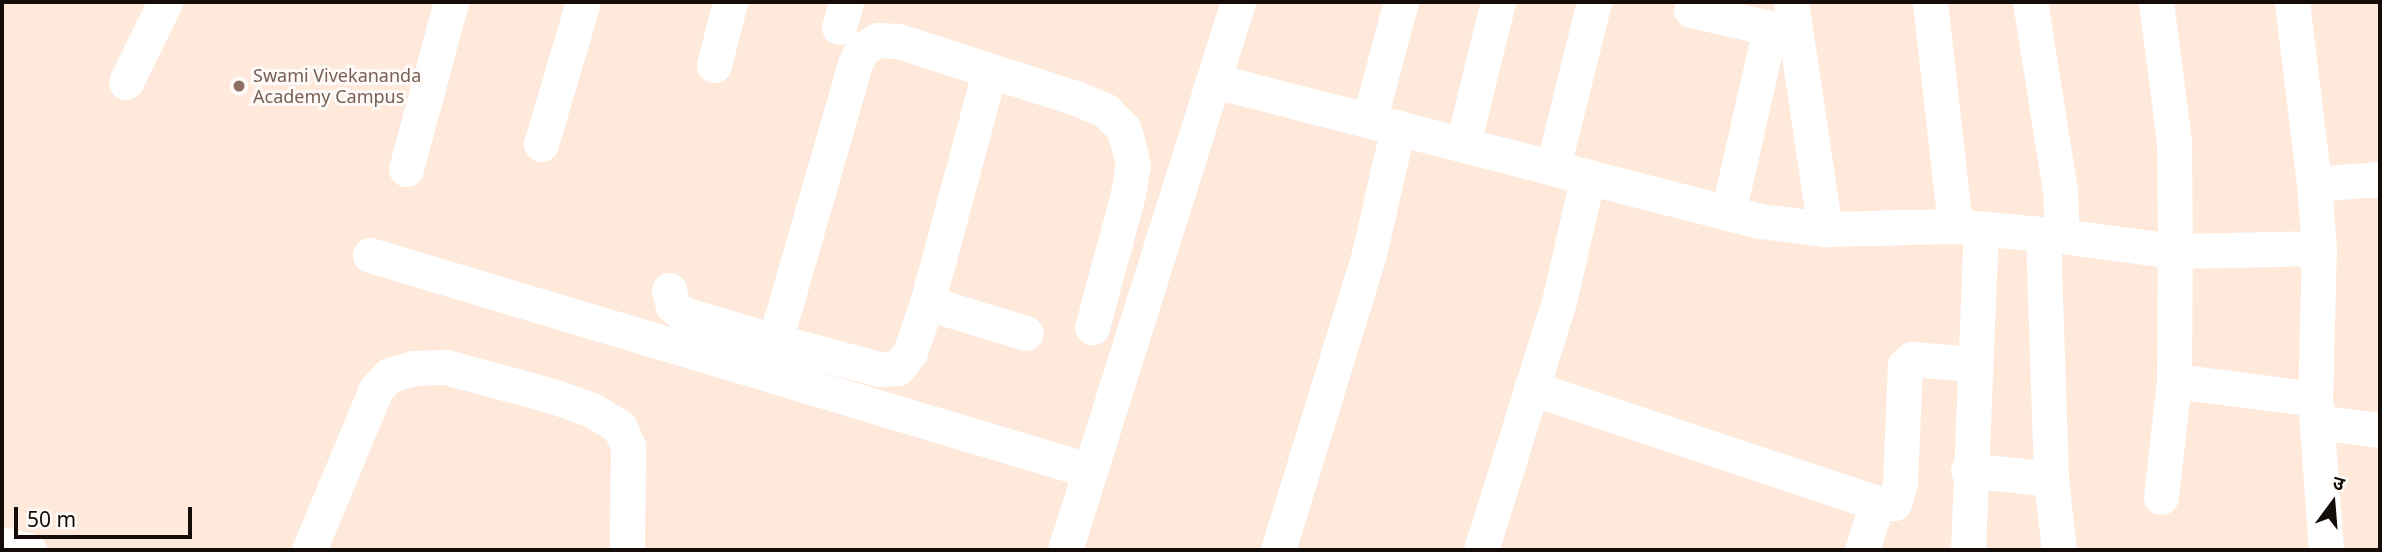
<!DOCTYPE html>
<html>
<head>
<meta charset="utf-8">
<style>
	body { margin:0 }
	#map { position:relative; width:2382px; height:552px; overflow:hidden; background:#fee9da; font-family:"Noto Sans","Noto Sans Devanagari",sans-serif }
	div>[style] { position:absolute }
	.minor>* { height:35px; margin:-17.5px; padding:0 17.5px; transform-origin:17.5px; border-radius:17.5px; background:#fff }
	.dots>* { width:19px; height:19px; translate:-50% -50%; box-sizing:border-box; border:4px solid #fefaf7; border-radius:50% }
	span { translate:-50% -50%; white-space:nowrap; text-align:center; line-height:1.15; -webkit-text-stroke:6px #fefaf7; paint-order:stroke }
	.education-label { font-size:18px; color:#785e54 }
	.left { translate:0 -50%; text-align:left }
	.frame { position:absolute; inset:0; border:4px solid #130c08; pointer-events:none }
	.north { position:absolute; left:2298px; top:468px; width:70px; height:70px; -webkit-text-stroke:5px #fefaf7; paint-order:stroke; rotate:16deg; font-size:19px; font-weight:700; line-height:28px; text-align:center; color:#130c08 }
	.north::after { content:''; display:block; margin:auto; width:24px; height:32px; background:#130c08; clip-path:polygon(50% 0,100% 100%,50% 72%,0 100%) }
	.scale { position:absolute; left:14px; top:507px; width:178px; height:32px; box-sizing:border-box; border:4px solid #130c08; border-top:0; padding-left:9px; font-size:21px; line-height:24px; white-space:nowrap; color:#130c08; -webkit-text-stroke:5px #fefaf7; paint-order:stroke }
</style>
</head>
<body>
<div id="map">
	<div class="minor">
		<div style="left:1791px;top:2px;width:230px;rotate:81.5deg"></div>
		<div style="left:1930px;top:2px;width:225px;rotate:83.6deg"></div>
		<div style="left:2292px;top:2px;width:183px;rotate:83.1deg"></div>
		<div style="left:1691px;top:10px;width:81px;rotate:12.8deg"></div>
		<div style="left:1770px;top:28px;width:190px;rotate:102.8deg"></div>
		<div style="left:839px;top:27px;width:26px;rotate:-74deg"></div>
		<div style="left:714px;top:65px;width:65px;rotate:-75.7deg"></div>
		<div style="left:1215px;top:81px;width:562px;rotate:14.43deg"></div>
		<div style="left:1759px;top:221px;width:66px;rotate:6.9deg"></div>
		<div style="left:1825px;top:229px;width:130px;rotate:-1.3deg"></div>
		<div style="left:1955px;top:226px;width:107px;rotate:5.3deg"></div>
		<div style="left:2062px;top:236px;width:45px;rotate:-92.5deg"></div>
		<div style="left:2060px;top:191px;width:191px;rotate:-99deg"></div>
		<div style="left:126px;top:82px;width:89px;rotate:-64deg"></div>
		<div style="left:1369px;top:120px;width:122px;rotate:-74.8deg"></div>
		<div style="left:541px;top:144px;width:148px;rotate:-73.5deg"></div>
		<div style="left:1463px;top:144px;width:146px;rotate:-76.2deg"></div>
		<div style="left:1553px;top:167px;width:170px;rotate:-76deg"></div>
		<div style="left:406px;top:169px;width:173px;rotate:-74.9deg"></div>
		<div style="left:2043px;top:235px;width:244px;rotate:88.1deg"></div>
		<div style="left:2051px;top:479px;width:71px;rotate:83.6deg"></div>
		<div style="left:2062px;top:236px;width:114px;rotate:7.6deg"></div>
		<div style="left:2175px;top:251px;width:110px;rotate:-90.5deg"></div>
		<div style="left:2174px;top:141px;width:140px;rotate:-97.4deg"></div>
		<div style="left:2319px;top:248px;width:151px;rotate:91.5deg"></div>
		<div style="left:2315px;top:399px;width:151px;rotate:85.8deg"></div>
		<div style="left:370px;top:255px;width:749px;rotate:16.67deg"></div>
		<div style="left:669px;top:290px;width:16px;rotate:76deg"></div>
		<div style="left:673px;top:306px;width:13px;rotate:39deg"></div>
		<div style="left:683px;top:314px;width:96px;rotate:16.4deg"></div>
		<div style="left:775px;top:341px;width:288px;rotate:-73.9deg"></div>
		<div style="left:855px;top:64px;width:17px;rotate:-65deg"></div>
		<div style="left:862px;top:49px;width:18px;rotate:-29deg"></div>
		<div style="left:878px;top:40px;width:20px;rotate:3deg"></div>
		<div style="left:898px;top:41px;width:187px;rotate:17.8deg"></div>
		<div style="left:1076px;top:98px;width:33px;rotate:23deg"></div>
		<div style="left:1106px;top:111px;width:25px;rotate:45deg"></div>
		<div style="left:1124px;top:129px;width:37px;rotate:76deg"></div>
		<div style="left:1133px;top:165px;width:29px;rotate:100deg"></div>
		<div style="left:1128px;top:194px;width:138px;rotate:105.1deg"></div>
		<div style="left:927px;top:303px;width:103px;rotate:16.9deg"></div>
		<div style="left:775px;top:341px;width:108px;rotate:15.1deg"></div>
		<div style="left:879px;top:369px;width:19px;rotate:-3deg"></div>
		<div style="left:898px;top:368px;width:20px;rotate:-53deg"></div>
		<div style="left:910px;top:352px;width:52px;rotate:-70.9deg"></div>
		<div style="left:927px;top:303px;width:241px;rotate:-74.9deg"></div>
		<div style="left:1531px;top:388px;width:365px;rotate:18.4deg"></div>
		<div style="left:1877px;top:503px;width:17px"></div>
		<div style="left:1894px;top:503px;width:21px;rotate:-73deg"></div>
		<div style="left:1900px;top:483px;width:118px;rotate:-87.6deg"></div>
		<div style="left:1905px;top:365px;width:9px;rotate:-41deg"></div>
		<div style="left:1912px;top:359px;width:61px;rotate:4.7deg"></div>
		<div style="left:2315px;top:399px;width:142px;rotate:-172.7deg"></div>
		<div style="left:2174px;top:381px;width:130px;rotate:-89.6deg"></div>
		<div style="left:2175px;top:251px;width:144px;rotate:-1.2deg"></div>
		<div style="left:2319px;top:248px;width:64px;rotate:-94.5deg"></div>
		<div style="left:2314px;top:184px;width:66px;rotate:-4.3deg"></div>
		<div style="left:2317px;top:422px;width:64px;rotate:7.2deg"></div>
		<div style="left:1968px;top:470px;width:83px;rotate:6.2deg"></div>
		<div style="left:2161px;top:497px;width:117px;rotate:-83.6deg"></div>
		<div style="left:2px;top:544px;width:28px;rotate:13deg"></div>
		<div style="left:309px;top:550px;width:174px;rotate:-67.4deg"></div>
		<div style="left:376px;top:389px;width:19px;rotate:-47deg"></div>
		<div style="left:389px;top:375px;width:26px;rotate:-16deg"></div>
		<div style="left:414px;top:368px;width:32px;rotate:-2deg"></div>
		<div style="left:446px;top:367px;width:111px;rotate:15.2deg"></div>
		<div style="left:553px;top:396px;width:41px;rotate:19.7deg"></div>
		<div style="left:592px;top:410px;width:31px;rotate:31deg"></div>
		<div style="left:619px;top:426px;width:22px;rotate:66deg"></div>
		<div style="left:628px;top:446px;width:104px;rotate:90.6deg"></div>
		<div style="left:1065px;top:550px;width:575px;rotate:-72.48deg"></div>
		<div style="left:1278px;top:550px;width:310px;rotate:-72.9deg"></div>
		<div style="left:1369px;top:254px;width:130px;rotate:-77.1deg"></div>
		<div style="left:1481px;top:550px;width:261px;rotate:-72.6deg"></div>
		<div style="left:1559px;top:301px;width:128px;rotate:-76.9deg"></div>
		<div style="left:1862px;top:550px;width:49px;rotate:-72.3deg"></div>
		<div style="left:1968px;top:550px;width:321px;rotate:-87.7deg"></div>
	</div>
	<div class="dots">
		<div style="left:239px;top:86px;background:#8d6e63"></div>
	</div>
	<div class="education-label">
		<span class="left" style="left:253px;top:86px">Swami Vivekananda<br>Academy Campus</span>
	</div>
	<div class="frame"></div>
	<div class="north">उ</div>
	<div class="scale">50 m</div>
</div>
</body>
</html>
